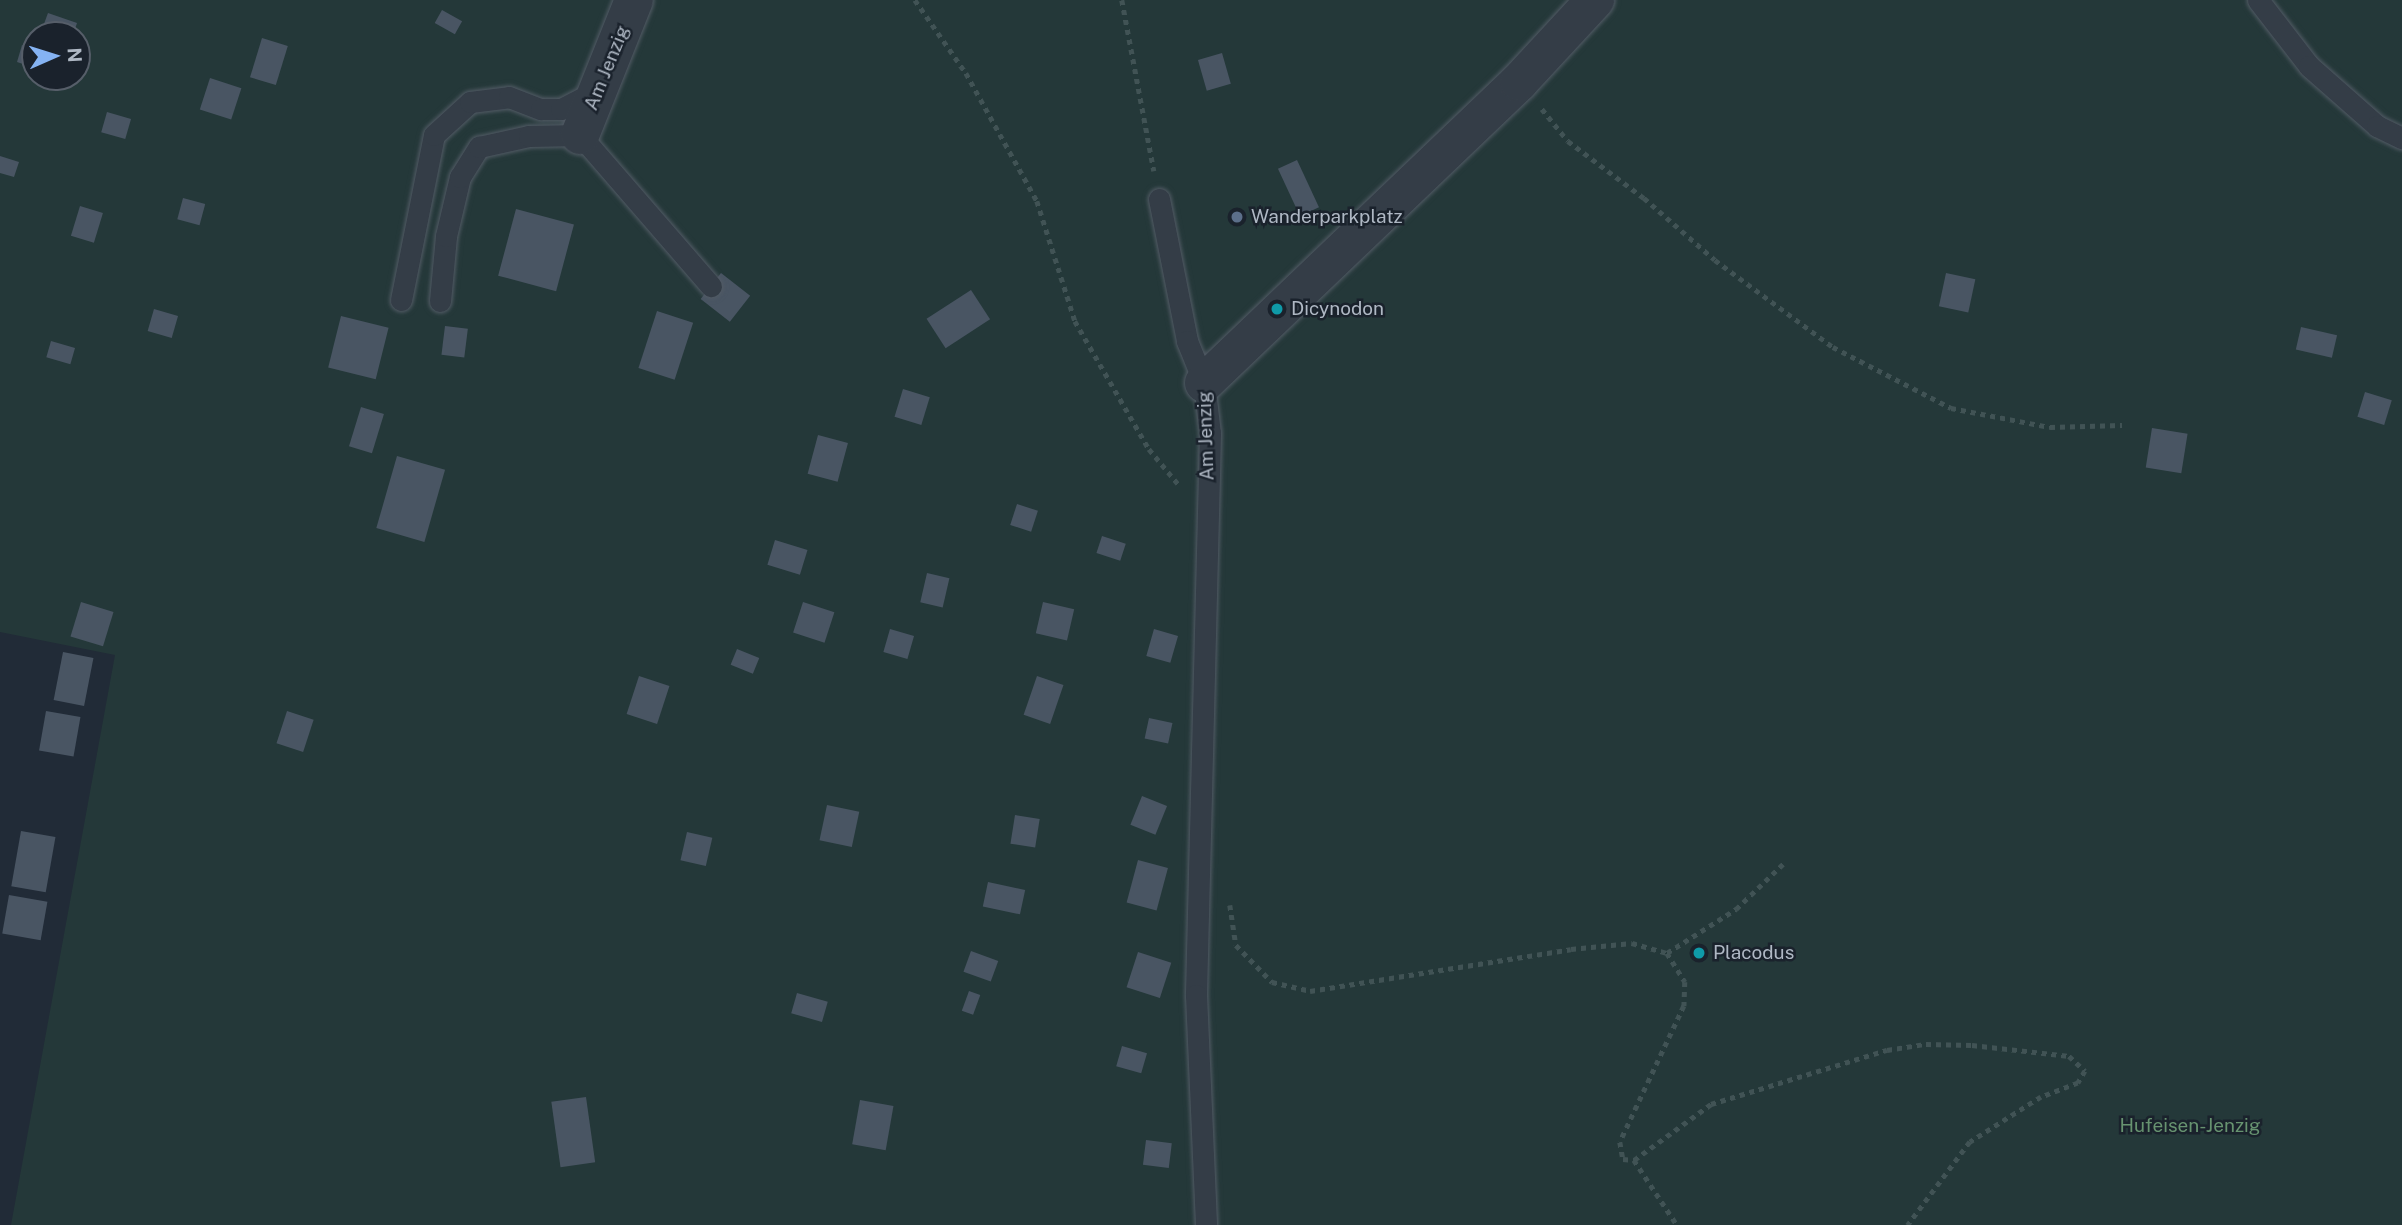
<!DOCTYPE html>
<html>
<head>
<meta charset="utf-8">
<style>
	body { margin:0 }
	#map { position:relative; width:2402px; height:1225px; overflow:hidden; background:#212b37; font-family:"Public Sans",sans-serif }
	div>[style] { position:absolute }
	.green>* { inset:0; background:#243839 }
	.building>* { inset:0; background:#495563; transform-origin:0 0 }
	.path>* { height:4.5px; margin-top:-2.25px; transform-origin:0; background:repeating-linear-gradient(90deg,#415355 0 5px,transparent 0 10px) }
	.roads { filter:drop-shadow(0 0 2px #525b65) drop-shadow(0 0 2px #525b65) }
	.lane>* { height:21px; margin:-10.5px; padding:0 10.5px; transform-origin:10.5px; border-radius:10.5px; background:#343d47 }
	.street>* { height:38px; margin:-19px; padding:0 19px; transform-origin:19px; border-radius:19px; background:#343d47 }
	.dots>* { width:19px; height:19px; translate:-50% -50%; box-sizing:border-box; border:4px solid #1a222c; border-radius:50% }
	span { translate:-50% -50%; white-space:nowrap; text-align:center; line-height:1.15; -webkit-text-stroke:5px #1a222c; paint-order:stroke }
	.street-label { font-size:19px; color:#afb8c4 }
	.poi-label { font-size:19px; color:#afb8c4 }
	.left { translate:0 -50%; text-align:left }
	.park-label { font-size:19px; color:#679370 }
	.north { position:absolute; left:21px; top:21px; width:70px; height:70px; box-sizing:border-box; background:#1a222c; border:2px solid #565e69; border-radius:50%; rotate:87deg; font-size:19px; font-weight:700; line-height:28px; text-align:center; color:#afb8c4 }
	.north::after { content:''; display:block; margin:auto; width:24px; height:32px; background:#85b3f3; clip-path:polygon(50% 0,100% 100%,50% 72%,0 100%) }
</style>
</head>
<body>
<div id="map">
	<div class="green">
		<div style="clip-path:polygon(evenodd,0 0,2402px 0,2402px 1225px,11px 1225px,115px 655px,0 632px,0 0,35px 35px,77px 35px,77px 77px,35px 77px,35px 35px)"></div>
	</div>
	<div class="building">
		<div style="left:442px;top:10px;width:23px;height:15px;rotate:29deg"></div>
		<div style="clip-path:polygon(48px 13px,77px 23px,73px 35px,41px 32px)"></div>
		<div style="left:262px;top:38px;width:27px;height:41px;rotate:17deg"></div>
		<div style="clip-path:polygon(22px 45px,35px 49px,35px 68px,17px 62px)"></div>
		<div style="left:1222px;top:53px;width:32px;height:25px;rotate:74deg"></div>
		<div style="left:210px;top:78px;width:33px;height:33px;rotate:18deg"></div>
		<div style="left:107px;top:112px;width:25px;height:21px;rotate:16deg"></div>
		<div style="clip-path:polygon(0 156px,19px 162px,14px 177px,0 173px)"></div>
		<div style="left:1297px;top:160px;width:52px;height:21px;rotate:65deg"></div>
		<div style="left:183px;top:198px;width:23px;height:22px;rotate:15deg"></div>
		<div style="left:80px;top:206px;width:24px;height:31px;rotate:17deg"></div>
		<div style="left:516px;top:209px;width:60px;height:69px;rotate:15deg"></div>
		<div style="left:721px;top:273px;width:37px;height:33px;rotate:38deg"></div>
		<div style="left:1946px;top:273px;width:30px;height:34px;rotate:12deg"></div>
		<div style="left:971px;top:290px;width:35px;height:53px;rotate:57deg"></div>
		<div style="left:154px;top:309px;width:25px;height:23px;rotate:16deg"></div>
		<div style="left:657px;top:311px;width:38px;height:60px;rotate:18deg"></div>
		<div style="left:341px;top:316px;width:49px;height:53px;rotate:14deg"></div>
		<div style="left:445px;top:326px;width:23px;height:29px;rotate:7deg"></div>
		<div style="left:2301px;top:327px;width:37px;height:23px;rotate:13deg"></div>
		<div style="left:51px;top:341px;width:25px;height:17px;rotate:16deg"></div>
		<div style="left:903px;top:389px;width:28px;height:29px;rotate:17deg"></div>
		<div style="left:2365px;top:392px;width:28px;height:26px;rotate:17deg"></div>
		<div style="left:361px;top:407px;width:24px;height:41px;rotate:17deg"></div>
		<div style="left:2152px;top:428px;width:36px;height:40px;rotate:9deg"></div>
		<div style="left:818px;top:435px;width:31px;height:40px;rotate:15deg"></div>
		<div style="left:397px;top:456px;width:50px;height:75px;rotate:16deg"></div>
		<div style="left:1017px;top:504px;width:22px;height:22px;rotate:18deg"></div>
		<div style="left:1102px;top:536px;width:25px;height:18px;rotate:18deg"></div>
		<div style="left:775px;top:540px;width:34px;height:26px;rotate:17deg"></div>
		<div style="left:927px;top:573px;width:23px;height:30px;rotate:13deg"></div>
		<div style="left:81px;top:602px;width:34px;height:36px;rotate:17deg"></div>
		<div style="left:803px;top:602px;width:33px;height:32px;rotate:18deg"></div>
		<div style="left:1043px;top:602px;width:32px;height:32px;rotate:13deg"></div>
		<div style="left:890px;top:629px;width:25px;height:24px;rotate:16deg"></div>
		<div style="left:1154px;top:629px;width:25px;height:28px;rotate:16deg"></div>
		<div style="left:737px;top:649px;width:24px;height:17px;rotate:22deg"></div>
		<div style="left:63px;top:652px;width:31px;height:49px;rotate:11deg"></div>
		<div style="left:639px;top:676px;width:32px;height:40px;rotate:18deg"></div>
		<div style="left:1037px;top:676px;width:28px;height:41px;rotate:19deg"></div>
		<div style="left:46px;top:711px;width:35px;height:40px;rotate:10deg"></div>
		<div style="left:287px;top:711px;width:28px;height:34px;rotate:18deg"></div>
		<div style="left:1149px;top:718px;width:24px;height:21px;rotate:12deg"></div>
		<div style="left:1142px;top:796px;width:27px;height:31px;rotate:22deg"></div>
		<div style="left:827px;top:805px;width:33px;height:36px;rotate:12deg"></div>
		<div style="left:1015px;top:815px;width:25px;height:29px;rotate:9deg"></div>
		<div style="left:21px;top:831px;width:35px;height:56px;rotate:10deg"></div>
		<div style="left:687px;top:832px;width:26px;height:29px;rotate:13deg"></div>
		<div style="left:1138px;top:860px;width:31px;height:44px;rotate:15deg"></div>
		<div style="left:988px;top:882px;width:38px;height:25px;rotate:12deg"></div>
		<div style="left:9px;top:895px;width:39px;height:39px;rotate:10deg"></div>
		<div style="left:971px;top:951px;width:29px;height:22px;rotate:20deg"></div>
		<div style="left:1138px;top:952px;width:35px;height:37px;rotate:18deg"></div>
		<div style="left:969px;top:991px;width:12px;height:21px;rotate:20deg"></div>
		<div style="left:797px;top:993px;width:32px;height:21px;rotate:16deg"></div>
		<div style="left:1122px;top:1046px;width:26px;height:21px;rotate:16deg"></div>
		<div style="left:586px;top:1097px;width:66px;height:35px;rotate:82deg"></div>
		<div style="left:860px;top:1100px;width:34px;height:45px;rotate:10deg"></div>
		<div style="left:1146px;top:1140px;width:26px;height:25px;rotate:7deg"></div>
	</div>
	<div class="path">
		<div style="left:915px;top:0;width:89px;rotate:55.1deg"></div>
		<div style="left:966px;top:73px;width:146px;rotate:61deg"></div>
		<div style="left:1037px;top:201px;width:126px;rotate:72.4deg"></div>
		<div style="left:1075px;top:321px;width:148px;rotate:60deg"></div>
		<div style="left:1149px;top:449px;width:47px;rotate:50.2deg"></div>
		<div style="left:1122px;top:0;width:174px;rotate:79.4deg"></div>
		<div style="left:1542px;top:109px;width:41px;rotate:50.9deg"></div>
		<div style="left:1568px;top:141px;width:95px;rotate:36.9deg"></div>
		<div style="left:1644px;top:198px;width:94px;rotate:41.1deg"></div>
		<div style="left:1715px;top:260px;width:147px;rotate:36.4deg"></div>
		<div style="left:1833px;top:347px;width:133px;rotate:27.3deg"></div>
		<div style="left:1951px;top:408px;width:101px;rotate:10.9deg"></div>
		<div style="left:2050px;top:427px;width:72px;rotate:-1.6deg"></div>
		<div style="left:1230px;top:905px;width:40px;rotate:81.5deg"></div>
		<div style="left:1236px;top:945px;width:52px;rotate:45.8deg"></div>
		<div style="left:1272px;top:982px;width:39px;rotate:13deg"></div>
		<div style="left:1310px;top:991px;width:264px;rotate:-9.1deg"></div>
		<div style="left:1571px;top:949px;width:61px;rotate:-5.6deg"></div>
		<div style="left:1632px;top:943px;width:36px;rotate:16deg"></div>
		<div style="left:1667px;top:953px;width:34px;rotate:58deg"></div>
		<div style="left:1685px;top:982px;width:24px;rotate:92deg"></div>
		<div style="left:1684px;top:1006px;width:150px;rotate:115.2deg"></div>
		<div style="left:1620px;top:1142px;width:17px;rotate:80deg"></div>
		<div style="left:1623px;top:1159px;width:11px;rotate:5deg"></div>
		<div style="left:1634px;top:1160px;width:95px;rotate:-36deg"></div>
		<div style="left:1711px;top:1104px;width:184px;rotate:-17.1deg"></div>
		<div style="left:1887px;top:1050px;width:39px;rotate:-9deg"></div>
		<div style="left:1926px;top:1044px;width:46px;rotate:1.2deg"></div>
		<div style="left:1972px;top:1045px;width:98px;rotate:6.5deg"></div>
		<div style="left:2069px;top:1056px;width:22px;rotate:43deg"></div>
		<div style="left:2085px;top:1071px;width:14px;rotate:120deg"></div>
		<div style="left:2078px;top:1083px;width:40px;rotate:159deg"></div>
		<div style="left:2041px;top:1097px;width:84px;rotate:147.6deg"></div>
		<div style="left:1970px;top:1142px;width:104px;rotate:126.8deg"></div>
		<div style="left:1667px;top:953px;width:82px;rotate:-32.5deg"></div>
		<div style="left:1736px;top:909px;width:65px;rotate:-43.8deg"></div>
		<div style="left:1634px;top:1160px;width:78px;rotate:56.5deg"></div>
	</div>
	<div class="roads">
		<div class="lane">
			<div style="left:2258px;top:0;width:83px;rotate:52.3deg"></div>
			<div style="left:2309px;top:66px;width:91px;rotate:41.4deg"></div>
			<div style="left:2377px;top:126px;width:28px;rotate:26deg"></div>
			<div style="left:1159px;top:199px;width:145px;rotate:78.8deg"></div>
			<div style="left:1187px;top:341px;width:45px;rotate:68deg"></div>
			<div style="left:1204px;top:383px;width:50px;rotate:83.2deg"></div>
			<div style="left:1210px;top:433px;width:562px;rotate:91.43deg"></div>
			<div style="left:1196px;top:995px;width:230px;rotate:87.5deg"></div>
			<div style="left:401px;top:300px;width:168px;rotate:-78.7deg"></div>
			<div style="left:434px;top:135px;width:49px;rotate:-42.5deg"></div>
			<div style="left:470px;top:102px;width:39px;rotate:-7deg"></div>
			<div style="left:509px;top:97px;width:34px;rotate:21deg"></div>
			<div style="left:541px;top:109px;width:20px"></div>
			<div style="left:561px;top:109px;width:42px;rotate:-27.2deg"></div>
			<div style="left:440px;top:301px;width:65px;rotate:-84.7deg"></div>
			<div style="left:446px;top:236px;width:61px;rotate:-76.7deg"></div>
			<div style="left:460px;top:177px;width:36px;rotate:-58deg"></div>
			<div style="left:479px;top:147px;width:51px;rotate:-12.4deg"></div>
			<div style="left:529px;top:136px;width:51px;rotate:-1.1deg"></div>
			<div style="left:580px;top:135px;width:200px;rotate:49.1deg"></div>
		</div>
		<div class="street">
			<div style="left:580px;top:135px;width:145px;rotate:-68.2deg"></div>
			<div style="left:1204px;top:383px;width:436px;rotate:-43.7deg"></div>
			<div style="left:1519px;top:82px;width:112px;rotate:-47.2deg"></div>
		</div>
	</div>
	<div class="dots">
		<div style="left:1237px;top:217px;background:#5c6f8a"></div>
		<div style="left:1277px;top:309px;background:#0f9aa8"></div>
		<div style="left:1699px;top:953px;background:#0f9aa8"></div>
	</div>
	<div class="street-label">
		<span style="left:607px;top:68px;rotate:-68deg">Am Jenzig</span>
		<span style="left:1206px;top:436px;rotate:-92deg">Am Jenzig</span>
	</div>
	<div class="poi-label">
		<span class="left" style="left:1251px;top:217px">Wanderparkplatz</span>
		<span class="left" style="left:1291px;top:309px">Dicynodon</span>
		<span class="left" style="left:1713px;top:953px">Placodus</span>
	</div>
	<div class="park-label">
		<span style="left:2190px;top:1126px">Hufeisen-Jenzig</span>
	</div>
	<div class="north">N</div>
</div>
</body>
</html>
